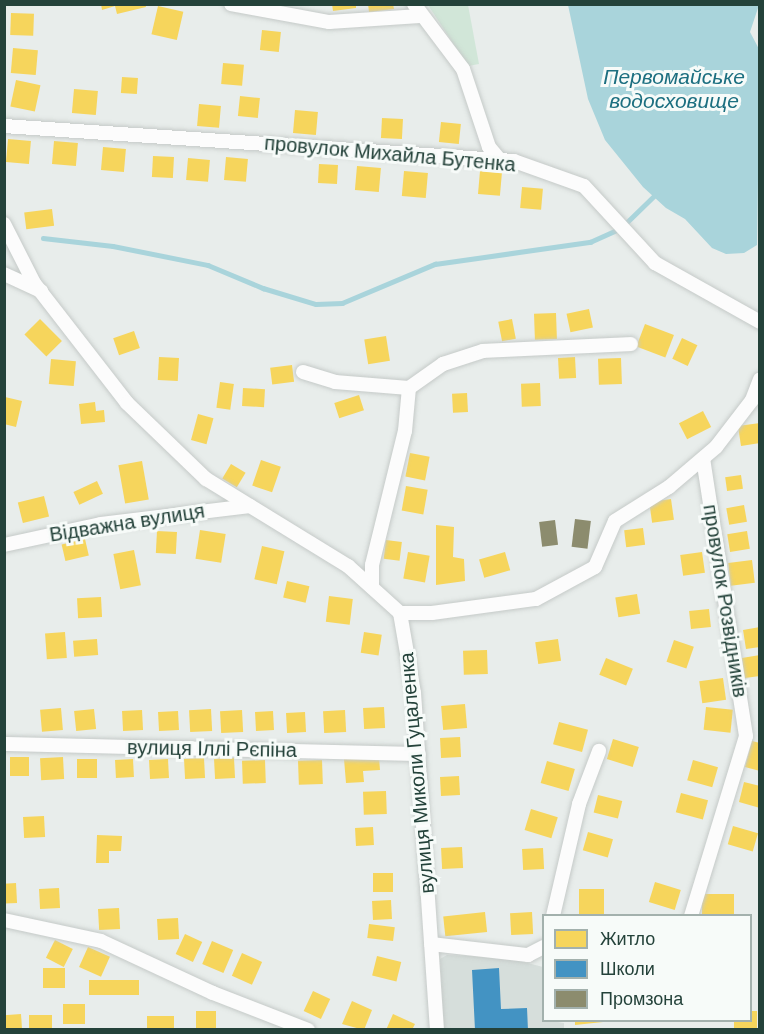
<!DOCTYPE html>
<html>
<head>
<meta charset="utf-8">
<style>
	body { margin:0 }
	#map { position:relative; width:764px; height:1034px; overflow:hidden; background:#e8edeb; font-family:"DM Sans",sans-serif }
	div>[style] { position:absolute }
	.built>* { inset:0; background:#d6dedb }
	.green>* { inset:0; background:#d1e6d8 }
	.water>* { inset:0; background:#a9d4db }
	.homes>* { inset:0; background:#f6d55c; transform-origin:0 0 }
	.schools>* { inset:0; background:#4393c3 }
	.industry>* { inset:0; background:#8c8c6e; transform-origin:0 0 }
	.stream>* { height:4.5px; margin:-2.25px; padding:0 2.25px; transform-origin:2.25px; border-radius:2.25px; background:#a9d4db }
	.roads { filter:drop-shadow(0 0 2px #c5cac8) drop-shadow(0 0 2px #c5cac8) }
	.street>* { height:14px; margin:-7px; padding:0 7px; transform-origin:7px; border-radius:7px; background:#fcfcfc }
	span { translate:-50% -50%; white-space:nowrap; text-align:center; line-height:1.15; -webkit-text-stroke:6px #f7fbf9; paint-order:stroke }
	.street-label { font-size:20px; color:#24423a }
	.water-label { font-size:21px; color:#1c6f80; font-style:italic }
	.frame { position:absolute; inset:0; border:6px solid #24423a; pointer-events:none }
	.legend { position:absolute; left:542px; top:914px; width:210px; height:108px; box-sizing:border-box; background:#f7fbf9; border:2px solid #a3b1ad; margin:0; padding:8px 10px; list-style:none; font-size:18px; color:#24423a }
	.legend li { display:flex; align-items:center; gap:12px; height:30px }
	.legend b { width:30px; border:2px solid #a3b1ad }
</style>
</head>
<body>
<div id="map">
	<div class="built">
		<div style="clip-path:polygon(447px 955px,508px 958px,543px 967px,544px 1020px,564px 1023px,564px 1029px,444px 1029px,440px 959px)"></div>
	</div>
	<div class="green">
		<div style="clip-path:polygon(428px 5px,468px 5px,479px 64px,468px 66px)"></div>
	</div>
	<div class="water">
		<div style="clip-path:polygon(568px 5px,759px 5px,750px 32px,760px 51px,757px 245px,744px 253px,726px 254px,712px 248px,685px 219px,666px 208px,643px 187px,605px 140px,588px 99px)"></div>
	</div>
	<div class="homes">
		<div style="clip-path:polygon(101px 4px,145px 4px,146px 7px,117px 14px,115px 6px,102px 10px)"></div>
		<div style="clip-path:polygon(332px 4px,356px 4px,356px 8px,333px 11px)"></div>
		<div style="clip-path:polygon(368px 4px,393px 4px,394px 9px,369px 12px)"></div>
		<div style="left:158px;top:6px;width:26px;height:29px;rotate:13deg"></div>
		<div style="left:11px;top:13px;width:23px;height:22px;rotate:2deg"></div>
		<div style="left:262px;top:30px;width:19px;height:20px;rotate:6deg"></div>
		<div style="left:13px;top:48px;width:25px;height:25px;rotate:5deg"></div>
		<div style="left:223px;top:63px;width:21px;height:21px;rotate:5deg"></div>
		<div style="left:122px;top:77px;width:16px;height:16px;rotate:4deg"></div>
		<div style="left:16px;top:80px;width:25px;height:27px;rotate:12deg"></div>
		<div style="left:74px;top:89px;width:24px;height:24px;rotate:5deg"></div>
		<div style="left:240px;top:96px;width:20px;height:20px;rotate:6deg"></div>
		<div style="left:199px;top:104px;width:22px;height:22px;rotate:5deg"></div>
		<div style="left:295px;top:110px;width:23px;height:23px;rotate:5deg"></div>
		<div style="left:382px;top:118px;width:21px;height:20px;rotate:3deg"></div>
		<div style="left:441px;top:122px;width:20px;height:20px;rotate:6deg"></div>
		<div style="left:8px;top:139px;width:23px;height:23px;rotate:5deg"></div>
		<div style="left:54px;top:141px;width:24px;height:23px;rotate:5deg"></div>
		<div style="left:103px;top:147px;width:23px;height:23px;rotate:5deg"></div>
		<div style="left:153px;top:156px;width:21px;height:21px;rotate:3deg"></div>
		<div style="left:226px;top:157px;width:22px;height:23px;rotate:5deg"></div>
		<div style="left:188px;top:158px;width:22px;height:22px;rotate:5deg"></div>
		<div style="left:319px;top:164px;width:19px;height:19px;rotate:3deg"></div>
		<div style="left:357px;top:166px;width:24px;height:24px;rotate:5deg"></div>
		<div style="left:404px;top:171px;width:24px;height:25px;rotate:5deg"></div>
		<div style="left:480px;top:171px;width:22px;height:23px;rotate:5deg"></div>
		<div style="left:522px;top:187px;width:21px;height:21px;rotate:5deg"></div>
		<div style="left:52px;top:209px;width:17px;height:28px;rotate:83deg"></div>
		<div style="left:589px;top:309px;width:19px;height:23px;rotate:78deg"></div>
		<div style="left:556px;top:313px;width:26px;height:22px;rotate:88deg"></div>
		<div style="left:40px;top:319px;width:31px;height:22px;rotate:45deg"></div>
		<div style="left:512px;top:319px;width:20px;height:14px;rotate:79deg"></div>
		<div style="left:645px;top:324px;width:31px;height:24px;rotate:21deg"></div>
		<div style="left:134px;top:331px;width:18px;height:22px;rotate:71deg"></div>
		<div style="left:386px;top:336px;width:25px;height:22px;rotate:81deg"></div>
		<div style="left:682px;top:338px;width:17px;height:23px;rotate:25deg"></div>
		<div style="left:159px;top:357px;width:20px;height:23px;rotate:3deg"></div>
		<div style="left:575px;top:357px;width:21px;height:17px;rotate:87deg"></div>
		<div style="left:621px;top:358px;width:26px;height:23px;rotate:88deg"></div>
		<div style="left:51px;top:359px;width:25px;height:25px;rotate:5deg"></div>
		<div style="left:292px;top:365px;width:17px;height:22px;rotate:83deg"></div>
		<div style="left:220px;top:382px;width:14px;height:26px;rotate:8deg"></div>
		<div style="left:540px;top:383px;width:23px;height:19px;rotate:88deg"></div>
		<div style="left:243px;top:388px;width:22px;height:18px;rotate:3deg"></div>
		<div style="left:467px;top:393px;width:19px;height:15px;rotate:87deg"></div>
		<div style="left:359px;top:395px;width:16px;height:26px;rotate:72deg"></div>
		<div style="clip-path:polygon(5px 397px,22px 401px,16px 427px,4px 424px)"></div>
		<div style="clip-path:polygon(95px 402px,96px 411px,104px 410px,105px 422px,81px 424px,79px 404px)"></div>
		<div style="left:703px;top:411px;width:18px;height:27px;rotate:63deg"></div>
		<div style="left:198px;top:414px;width:16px;height:27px;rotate:15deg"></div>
		<div style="clip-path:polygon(760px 423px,760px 443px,741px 446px,738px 426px)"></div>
		<div style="left:410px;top:453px;width:20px;height:24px;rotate:11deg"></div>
		<div style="left:261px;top:460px;width:21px;height:27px;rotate:19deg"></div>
		<div style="left:142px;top:461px;width:39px;height:24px;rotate:80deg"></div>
		<div style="left:231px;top:464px;width:17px;height:17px;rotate:31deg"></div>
		<div style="left:741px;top:475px;width:14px;height:16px;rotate:82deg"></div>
		<div style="left:97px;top:481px;width:14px;height:26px;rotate:65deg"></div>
		<div style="left:406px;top:486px;width:22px;height:25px;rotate:10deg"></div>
		<div style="left:44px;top:496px;width:21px;height:27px;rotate:76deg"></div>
		<div style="left:671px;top:499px;width:21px;height:22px;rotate:82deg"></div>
		<div style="left:744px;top:505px;width:17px;height:18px;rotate:80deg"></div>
		<div style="clip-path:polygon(436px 525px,454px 527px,453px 557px,464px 559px,465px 581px,436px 585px)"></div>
		<div style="left:643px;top:528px;width:17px;height:19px;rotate:83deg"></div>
		<div style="left:200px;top:530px;width:26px;height:29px;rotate:9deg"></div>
		<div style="left:157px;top:531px;width:20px;height:22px;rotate:3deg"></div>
		<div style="left:747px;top:531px;width:18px;height:20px;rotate:81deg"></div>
		<div style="left:85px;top:539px;width:17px;height:24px;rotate:77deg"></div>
		<div style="left:386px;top:540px;width:16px;height:19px;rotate:7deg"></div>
		<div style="left:262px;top:546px;width:23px;height:34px;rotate:13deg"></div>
		<div style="left:134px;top:550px;width:36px;height:21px;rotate:79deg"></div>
		<div style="left:408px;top:552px;width:22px;height:27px;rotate:10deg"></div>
		<div style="left:505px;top:552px;width:19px;height:27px;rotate:74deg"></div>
		<div style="left:702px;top:552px;width:21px;height:22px;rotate:82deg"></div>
		<div style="left:752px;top:560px;width:23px;height:24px;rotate:83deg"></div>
		<div style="left:287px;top:581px;width:23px;height:17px;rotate:13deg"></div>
		<div style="left:637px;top:594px;width:20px;height:22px;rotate:81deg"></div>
		<div style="left:329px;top:596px;width:24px;height:26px;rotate:7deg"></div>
		<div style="left:101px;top:597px;width:20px;height:24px;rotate:87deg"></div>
		<div style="left:709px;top:609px;width:18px;height:20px;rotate:84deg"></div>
		<div style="clip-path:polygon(760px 627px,760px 647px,746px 649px,743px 630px)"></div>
		<div style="left:65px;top:632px;width:26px;height:20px;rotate:86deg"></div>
		<div style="left:364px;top:632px;width:18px;height:21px;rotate:9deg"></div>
		<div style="left:97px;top:639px;width:16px;height:24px;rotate:86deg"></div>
		<div style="left:558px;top:639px;width:22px;height:23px;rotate:82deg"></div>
		<div style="left:674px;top:640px;width:21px;height:23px;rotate:19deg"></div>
		<div style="left:487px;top:650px;width:24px;height:24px;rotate:88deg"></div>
		<div style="clip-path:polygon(760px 655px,760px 676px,745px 678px,742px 658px)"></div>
		<div style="left:606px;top:658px;width:29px;height:18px;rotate:22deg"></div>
		<div style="left:723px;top:678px;width:22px;height:24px;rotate:82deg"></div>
		<div style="left:465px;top:704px;width:24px;height:24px;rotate:85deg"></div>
		<div style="left:384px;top:707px;width:21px;height:21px;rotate:87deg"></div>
		<div style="left:706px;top:707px;width:27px;height:23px;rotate:6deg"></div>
		<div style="left:61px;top:708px;width:22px;height:21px;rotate:85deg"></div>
		<div style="left:94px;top:709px;width:20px;height:20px;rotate:84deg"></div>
		<div style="left:211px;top:709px;width:22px;height:22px;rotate:87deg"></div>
		<div style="left:142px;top:710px;width:20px;height:20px;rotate:87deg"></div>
		<div style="left:242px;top:710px;width:22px;height:22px;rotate:87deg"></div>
		<div style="left:345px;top:710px;width:22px;height:22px;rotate:87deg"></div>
		<div style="left:178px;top:711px;width:19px;height:20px;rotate:87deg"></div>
		<div style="left:273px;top:711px;width:19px;height:18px;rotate:87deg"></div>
		<div style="left:305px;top:712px;width:20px;height:19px;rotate:87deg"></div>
		<div style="left:559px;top:722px;width:30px;height:23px;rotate:15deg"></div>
		<div style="left:460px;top:737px;width:20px;height:20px;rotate:87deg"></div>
		<div style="left:613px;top:739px;width:27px;height:21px;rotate:17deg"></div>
		<div style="clip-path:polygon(752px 741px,760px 743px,760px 771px,745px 767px)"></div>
		<div style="left:29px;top:757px;width:19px;height:19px;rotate:90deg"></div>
		<div style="left:63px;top:757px;width:22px;height:23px;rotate:87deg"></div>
		<div style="clip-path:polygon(379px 757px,380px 770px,363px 771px,364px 782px,346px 783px,344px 759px)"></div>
		<div style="left:204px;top:758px;width:20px;height:20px;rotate:87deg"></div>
		<div style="left:234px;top:758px;width:20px;height:20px;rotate:87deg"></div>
		<div style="left:97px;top:759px;width:19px;height:20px;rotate:90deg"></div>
		<div style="left:133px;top:759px;width:18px;height:18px;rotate:87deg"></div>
		<div style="left:168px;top:759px;width:19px;height:19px;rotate:87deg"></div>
		<div style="left:265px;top:760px;width:23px;height:23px;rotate:88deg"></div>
		<div style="left:322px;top:760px;width:24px;height:24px;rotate:88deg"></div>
		<div style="left:693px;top:760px;width:26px;height:21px;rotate:16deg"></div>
		<div style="left:547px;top:761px;width:29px;height:23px;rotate:16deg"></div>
		<div style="left:459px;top:776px;width:19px;height:19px;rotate:87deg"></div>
		<div style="clip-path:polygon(744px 782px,760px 786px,760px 808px,739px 802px)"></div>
		<div style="left:386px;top:791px;width:23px;height:23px;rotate:88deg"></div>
		<div style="left:681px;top:793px;width:28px;height:20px;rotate:15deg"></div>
		<div style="left:598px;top:795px;width:25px;height:18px;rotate:14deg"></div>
		<div style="left:531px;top:809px;width:28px;height:22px;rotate:17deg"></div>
		<div style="left:44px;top:816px;width:21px;height:21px;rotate:87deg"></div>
		<div style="left:733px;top:826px;width:26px;height:19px;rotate:16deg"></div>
		<div style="left:373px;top:827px;width:18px;height:18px;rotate:87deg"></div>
		<div style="left:588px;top:832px;width:26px;height:19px;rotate:16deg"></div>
		<div style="clip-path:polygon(97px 835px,122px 836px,121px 851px,109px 851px,109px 863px,96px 863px)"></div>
		<div style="left:462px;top:847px;width:21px;height:21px;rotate:87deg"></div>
		<div style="left:543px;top:848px;width:21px;height:21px;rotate:87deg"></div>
		<div style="left:393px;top:873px;width:19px;height:20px;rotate:90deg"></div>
		<div style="left:655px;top:882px;width:27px;height:21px;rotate:17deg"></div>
		<div style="left:16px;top:883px;width:20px;height:12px;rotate:87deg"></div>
		<div style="left:59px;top:888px;width:20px;height:20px;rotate:87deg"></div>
		<div style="left:579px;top:889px;width:25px;height:27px"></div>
		<div style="left:734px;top:894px;width:21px;height:32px;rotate:90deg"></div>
		<div style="left:391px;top:900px;width:19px;height:19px;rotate:87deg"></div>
		<div style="left:119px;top:908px;width:21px;height:21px;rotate:87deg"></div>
		<div style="left:485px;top:912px;width:20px;height:42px;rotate:84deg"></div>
		<div style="left:532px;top:912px;width:22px;height:22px;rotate:87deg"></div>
		<div style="left:178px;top:918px;width:21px;height:21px;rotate:87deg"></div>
		<div style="left:369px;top:924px;width:26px;height:14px;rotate:7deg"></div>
		<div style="left:185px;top:934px;width:19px;height:22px;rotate:25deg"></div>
		<div style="left:55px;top:940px;width:20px;height:20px;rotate:27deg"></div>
		<div style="left:212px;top:941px;width:23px;height:25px;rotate:23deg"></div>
		<div style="left:88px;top:947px;width:24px;height:22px;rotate:24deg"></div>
		<div style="left:242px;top:953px;width:22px;height:25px;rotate:24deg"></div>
		<div style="left:377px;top:956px;width:25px;height:20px;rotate:14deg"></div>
		<div style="left:43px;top:968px;width:22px;height:20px"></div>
		<div style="left:139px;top:980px;width:15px;height:50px;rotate:90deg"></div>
		<div style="left:313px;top:991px;width:19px;height:22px;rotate:25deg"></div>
		<div style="clip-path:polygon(352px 1001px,372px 1010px,364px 1030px,342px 1024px)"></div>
		<div style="left:85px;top:1004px;width:20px;height:22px;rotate:90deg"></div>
		<div style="left:196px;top:1011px;width:20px;height:18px"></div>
		<div style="clip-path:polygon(750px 1011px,757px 1011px,757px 1030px,734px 1030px,734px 1020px,750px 1020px)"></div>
		<div style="left:21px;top:1014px;width:16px;height:17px;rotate:86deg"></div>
		<div style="clip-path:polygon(393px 1014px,415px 1024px,412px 1030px,386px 1030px)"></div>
		<div style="left:52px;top:1015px;width:15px;height:23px;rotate:90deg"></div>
		<div style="left:174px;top:1016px;width:14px;height:27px;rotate:90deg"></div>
		<div style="clip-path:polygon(575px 1020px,603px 1020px,603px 1022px,575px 1025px)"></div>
	</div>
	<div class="schools">
		<div style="clip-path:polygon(499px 968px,501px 1009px,527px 1008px,528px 1030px,475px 1030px,472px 970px)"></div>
	</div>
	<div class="industry">
		<div style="left:575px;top:519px;width:16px;height:28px;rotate:7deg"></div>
		<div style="left:555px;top:520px;width:25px;height:16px;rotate:83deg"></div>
	</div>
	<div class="stream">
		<div style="left:625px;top:224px;width:45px;rotate:-44.1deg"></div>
		<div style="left:43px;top:238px;width:70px;rotate:6.5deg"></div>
		<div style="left:113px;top:246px;width:97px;rotate:11.3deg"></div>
		<div style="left:208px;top:265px;width:60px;rotate:22.7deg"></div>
		<div style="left:263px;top:288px;width:55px;rotate:16.8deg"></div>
		<div style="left:316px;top:304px;width:26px;rotate:-2deg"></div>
		<div style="left:342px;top:303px;width:101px;rotate:-22.8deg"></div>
		<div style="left:435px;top:264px;width:157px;rotate:-8.1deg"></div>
		<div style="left:590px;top:242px;width:30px;rotate:-24deg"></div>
	</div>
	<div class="roads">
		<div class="street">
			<div style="left:231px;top:4px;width:100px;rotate:10.4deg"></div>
			<div style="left:329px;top:22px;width:91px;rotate:-3.8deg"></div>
			<div style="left:414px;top:4px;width:81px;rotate:53deg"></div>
			<div style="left:463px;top:69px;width:82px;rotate:71.6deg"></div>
			<div style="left:489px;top:147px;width:16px;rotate:50deg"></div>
			<div style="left:4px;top:126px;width:511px;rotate:3.93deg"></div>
			<div style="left:514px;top:161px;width:74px;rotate:19.7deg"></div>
			<div style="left:584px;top:186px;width:105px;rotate:47.3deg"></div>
			<div style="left:655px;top:263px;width:120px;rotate:29.3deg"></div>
			<div style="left:4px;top:224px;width:66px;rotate:63deg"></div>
			<div style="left:34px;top:283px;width:152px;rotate:52.2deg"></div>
			<div style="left:127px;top:403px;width:110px;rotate:43.9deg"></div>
			<div style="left:206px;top:479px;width:167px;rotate:31.5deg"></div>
			<div style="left:348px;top:566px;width:70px;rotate:42.1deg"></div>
			<div style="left:400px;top:613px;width:81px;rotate:80.1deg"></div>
			<div style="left:414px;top:693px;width:338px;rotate:86.1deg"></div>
			<div style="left:4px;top:274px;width:41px;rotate:24.7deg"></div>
			<div style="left:303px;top:372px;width:34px;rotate:17deg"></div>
			<div style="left:335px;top:382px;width:74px;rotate:4.6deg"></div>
			<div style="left:4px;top:545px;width:99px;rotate:-12.2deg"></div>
			<div style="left:101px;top:524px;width:150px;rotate:-6.9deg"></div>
			<div style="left:372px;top:587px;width:22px;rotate:-90deg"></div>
			<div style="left:372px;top:565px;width:138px;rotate:-76.2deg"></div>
			<div style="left:405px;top:431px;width:43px;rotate:-84.7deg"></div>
			<div style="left:409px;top:388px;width:42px;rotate:-35.2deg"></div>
			<div style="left:443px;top:364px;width:42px;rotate:-18deg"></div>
			<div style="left:483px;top:351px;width:148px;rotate:-2.7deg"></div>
			<div style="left:400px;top:613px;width:32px"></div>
			<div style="left:432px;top:613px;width:105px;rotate:-7.7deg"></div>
			<div style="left:536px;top:599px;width:67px;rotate:-28.5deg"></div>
			<div style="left:595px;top:567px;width:50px;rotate:-66.5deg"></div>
			<div style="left:615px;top:521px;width:64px;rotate:-32.2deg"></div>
			<div style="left:669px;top:487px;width:62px;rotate:-40.4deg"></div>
			<div style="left:716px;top:447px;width:59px;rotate:-52.5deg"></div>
			<div style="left:752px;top:400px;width:22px;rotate:-69deg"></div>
			<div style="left:4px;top:744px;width:415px;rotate:1.4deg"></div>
			<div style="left:553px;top:916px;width:115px;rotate:-76.9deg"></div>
			<div style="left:579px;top:804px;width:57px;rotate:-69.3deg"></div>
			<div style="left:691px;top:916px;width:188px;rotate:-73deg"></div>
			<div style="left:746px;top:736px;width:281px;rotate:-98.8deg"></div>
			<div style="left:4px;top:920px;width:99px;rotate:12.2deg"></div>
			<div style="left:101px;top:941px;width:123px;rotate:24.9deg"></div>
			<div style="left:213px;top:993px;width:102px;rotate:21.3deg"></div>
			<div style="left:431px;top:944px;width:98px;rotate:6.5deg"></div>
			<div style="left:528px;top:955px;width:18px;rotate:-27deg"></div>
		</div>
	</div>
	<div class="street-label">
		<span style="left:390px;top:154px;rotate:5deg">провулок Михайла Бутенка</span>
		<span style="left:127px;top:523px;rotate:-9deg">Відважна вулиця</span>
		<span style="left:725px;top:601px;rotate:81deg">провулок Розвідників</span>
		<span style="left:212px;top:749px;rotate:1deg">вулиця Іллі Рєпіна</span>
		<span style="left:417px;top:773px;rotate:-95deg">вулиця Миколи Гуцаленка</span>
	</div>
	<div class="water-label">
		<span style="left:674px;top:89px">Первомайське<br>водосховище</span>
	</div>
	<div class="frame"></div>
	<ul class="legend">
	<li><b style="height:16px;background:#f6d55c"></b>Житло</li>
	<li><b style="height:16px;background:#4393c3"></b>Школи</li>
	<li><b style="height:16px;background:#8c8c6e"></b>Промзона</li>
	</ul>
</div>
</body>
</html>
